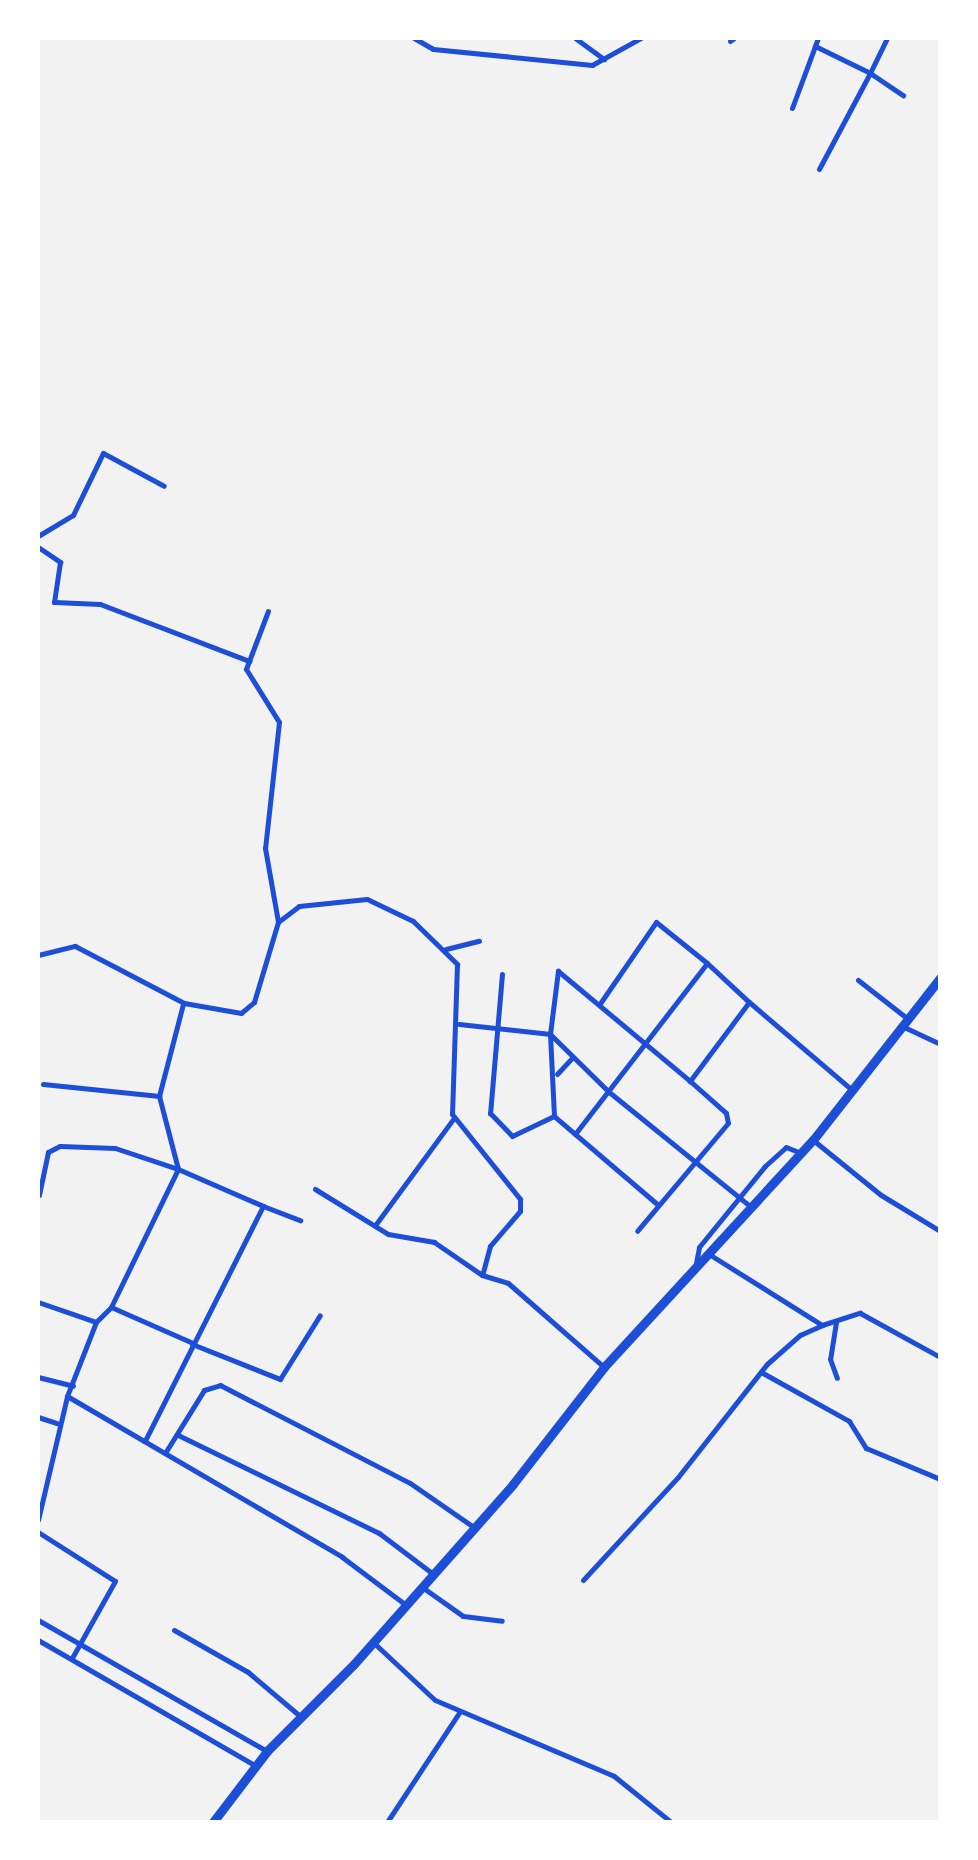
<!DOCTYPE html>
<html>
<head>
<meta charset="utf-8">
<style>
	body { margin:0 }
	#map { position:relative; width:978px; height:1860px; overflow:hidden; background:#f2f2f2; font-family:"Alegreya Sans",sans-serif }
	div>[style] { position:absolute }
	.minor>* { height:5px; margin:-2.5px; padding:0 2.5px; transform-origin:2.5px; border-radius:2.5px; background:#1d4ed8 }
	.primary>* { height:9px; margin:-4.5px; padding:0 4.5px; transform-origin:4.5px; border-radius:4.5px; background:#1d4ed8 }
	span { translate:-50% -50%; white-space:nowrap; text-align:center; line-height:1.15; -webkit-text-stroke:10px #fff; paint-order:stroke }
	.frame { position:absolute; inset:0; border:40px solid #fff; pointer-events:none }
</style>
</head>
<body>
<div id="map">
	<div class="minor">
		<div style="left:414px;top:38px;width:22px;rotate:30deg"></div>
		<div style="left:433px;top:49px;width:160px;rotate:5.7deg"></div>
		<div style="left:592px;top:65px;width:56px;rotate:-28.9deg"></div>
		<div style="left:575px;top:38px;width:36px;rotate:36deg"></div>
		<div style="left:818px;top:38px;width:9px;rotate:111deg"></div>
		<div style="left:815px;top:46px;width:61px;rotate:26.1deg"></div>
		<div style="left:870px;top:73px;width:39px;rotate:-64deg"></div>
		<div style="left:730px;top:41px;width:5px;rotate:-37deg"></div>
		<div style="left:792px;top:108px;width:66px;rotate:-69.6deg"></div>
		<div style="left:819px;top:169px;width:109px;rotate:-62deg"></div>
		<div style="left:870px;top:73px;width:40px;rotate:34deg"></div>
		<div style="left:38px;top:536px;width:41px;rotate:-31deg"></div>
		<div style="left:73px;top:515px;width:69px;rotate:-64.2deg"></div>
		<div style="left:103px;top:453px;width:69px;rotate:28.4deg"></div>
		<div style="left:38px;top:547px;width:27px;rotate:34deg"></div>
		<div style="left:60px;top:562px;width:40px;rotate:98.5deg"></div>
		<div style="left:54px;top:602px;width:46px;rotate:2.5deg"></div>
		<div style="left:100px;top:604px;width:160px;rotate:20.9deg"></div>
		<div style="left:268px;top:611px;width:62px;rotate:110.8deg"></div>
		<div style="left:246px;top:669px;width:62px;rotate:58.1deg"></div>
		<div style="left:279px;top:722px;width:127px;rotate:96.3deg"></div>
		<div style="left:265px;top:848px;width:75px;rotate:80deg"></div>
		<div style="left:446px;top:949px;width:34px;rotate:-14deg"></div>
		<div style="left:38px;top:955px;width:38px;rotate:-14deg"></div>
		<div style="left:75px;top:946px;width:123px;rotate:27.6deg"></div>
		<div style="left:184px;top:1003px;width:58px;rotate:10deg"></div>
		<div style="left:241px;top:1013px;width:17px;rotate:-40deg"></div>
		<div style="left:254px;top:1002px;width:84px;rotate:-73.3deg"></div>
		<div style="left:278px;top:922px;width:26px;rotate:-37deg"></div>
		<div style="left:299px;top:906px;width:68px;rotate:-5.9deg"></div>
		<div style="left:367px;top:899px;width:51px;rotate:25.6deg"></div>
		<div style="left:413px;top:921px;width:62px;rotate:44.3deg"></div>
		<div style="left:457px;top:964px;width:150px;rotate:91.9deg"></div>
		<div style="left:452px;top:1114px;width:109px;rotate:51.3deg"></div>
		<div style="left:520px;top:1199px;width:12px;rotate:90deg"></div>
		<div style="left:520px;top:1211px;width:46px;rotate:130.6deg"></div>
		<div style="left:490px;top:1246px;width:30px;rotate:105deg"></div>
		<div style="left:482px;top:1275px;width:27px;rotate:17deg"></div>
		<div style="left:508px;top:1283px;width:128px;rotate:41.2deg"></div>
		<div style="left:502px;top:974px;width:140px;rotate:94.9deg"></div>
		<div style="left:490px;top:1113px;width:32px;rotate:46deg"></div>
		<div style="left:512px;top:1136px;width:47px;rotate:-25.5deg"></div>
		<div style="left:858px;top:980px;width:63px;rotate:38deg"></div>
		<div style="left:601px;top:1002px;width:97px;rotate:-55.5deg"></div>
		<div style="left:656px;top:922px;width:65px;rotate:38.8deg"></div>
		<div style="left:749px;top:1002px;width:135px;rotate:40.5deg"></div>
		<div style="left:459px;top:1024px;width:92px;rotate:6.3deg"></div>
		<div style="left:550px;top:1034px;width:83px;rotate:44.5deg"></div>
		<div style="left:609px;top:1092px;width:183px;rotate:39deg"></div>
		<div style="left:904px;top:1027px;width:40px;rotate:25deg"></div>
		<div style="left:557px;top:1074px;width:22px;rotate:-47deg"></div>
		<div style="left:43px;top:1084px;width:117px;rotate:5.9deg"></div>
		<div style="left:575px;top:1134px;width:216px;rotate:-52.3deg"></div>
		<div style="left:707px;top:963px;width:57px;rotate:42.9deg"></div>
		<div style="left:749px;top:1002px;width:99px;rotate:126.8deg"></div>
		<div style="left:690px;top:1081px;width:48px;rotate:41.6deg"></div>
		<div style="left:726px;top:1113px;width:10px;rotate:79deg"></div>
		<div style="left:728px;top:1123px;width:141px;rotate:130.1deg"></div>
		<div style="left:813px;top:1140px;width:87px;rotate:39deg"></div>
		<div style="left:881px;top:1195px;width:69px;rotate:31.4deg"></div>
		<div style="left:178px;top:1169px;width:75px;rotate:-104.6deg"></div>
		<div style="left:159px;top:1096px;width:95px;rotate:-75.4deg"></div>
		<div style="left:315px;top:1189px;width:86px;rotate:31.7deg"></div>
		<div style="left:388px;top:1234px;width:47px;rotate:9.9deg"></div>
		<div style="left:434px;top:1242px;width:58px;rotate:34.5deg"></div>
		<div style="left:39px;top:1195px;width:44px;rotate:-78.2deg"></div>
		<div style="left:48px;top:1152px;width:13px;rotate:-27deg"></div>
		<div style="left:60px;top:1146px;width:55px;rotate:2.1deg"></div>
		<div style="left:115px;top:1148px;width:66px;rotate:18.4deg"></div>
		<div style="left:657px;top:1204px;width:135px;rotate:-139.5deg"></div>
		<div style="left:554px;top:1116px;width:82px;rotate:-92.8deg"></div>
		<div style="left:550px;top:1034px;width:64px;rotate:-82.8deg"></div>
		<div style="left:558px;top:971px;width:172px;rotate:39.8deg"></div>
		<div style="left:263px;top:1206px;width:40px;rotate:21deg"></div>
		<div style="left:376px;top:1224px;width:132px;rotate:-53.7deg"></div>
		<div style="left:712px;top:1256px;width:130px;rotate:32.1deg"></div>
		<div style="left:822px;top:1325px;width:40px;rotate:-18deg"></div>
		<div style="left:860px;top:1313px;width:91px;rotate:28.8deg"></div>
		<div style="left:696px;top:1263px;width:16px;rotate:-79deg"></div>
		<div style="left:699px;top:1247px;width:104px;rotate:-50.8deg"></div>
		<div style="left:765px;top:1166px;width:28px;rotate:-42deg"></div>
		<div style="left:786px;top:1147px;width:16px;rotate:22deg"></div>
		<div style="left:38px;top:1302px;width:61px;rotate:19deg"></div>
		<div style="left:96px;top:1322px;width:79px;rotate:111.4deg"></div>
		<div style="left:67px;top:1396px;width:319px;rotate:30.3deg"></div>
		<div style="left:342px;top:1557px;width:80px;rotate:36.9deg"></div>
		<div style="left:111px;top:1307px;width:90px;rotate:23.7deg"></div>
		<div style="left:96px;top:1322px;width:21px;rotate:-45deg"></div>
		<div style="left:111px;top:1307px;width:153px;rotate:-64.1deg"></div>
		<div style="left:178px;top:1169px;width:93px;rotate:23.5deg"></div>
		<div style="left:263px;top:1206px;width:263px;rotate:116.7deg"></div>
		<div style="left:836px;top:1322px;width:37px;rotate:99deg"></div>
		<div style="left:830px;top:1359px;width:20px;rotate:70deg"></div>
		<div style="left:192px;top:1344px;width:95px;rotate:21.7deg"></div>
		<div style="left:280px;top:1379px;width:75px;rotate:-58deg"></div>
		<div style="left:761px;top:1372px;width:101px;rotate:29.1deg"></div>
		<div style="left:849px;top:1421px;width:32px;rotate:58deg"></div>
		<div style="left:866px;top:1448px;width:80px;rotate:22.7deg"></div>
		<div style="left:38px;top:1377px;width:36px;rotate:14deg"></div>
		<div style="left:38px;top:1417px;width:23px;rotate:18deg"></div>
		<div style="left:178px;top:1435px;width:224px;rotate:26deg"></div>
		<div style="left:379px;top:1533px;width:68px;rotate:37.2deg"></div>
		<div style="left:165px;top:1453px;width:74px;rotate:-58.2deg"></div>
		<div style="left:204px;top:1390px;width:17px;rotate:-17deg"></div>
		<div style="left:220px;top:1385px;width:214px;rotate:27.3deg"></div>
		<div style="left:410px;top:1483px;width:79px;rotate:34.7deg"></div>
		<div style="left:38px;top:1520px;width:127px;rotate:-76.8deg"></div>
		<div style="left:38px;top:1532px;width:91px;rotate:32.5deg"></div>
		<div style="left:115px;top:1581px;width:88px;rotate:119.2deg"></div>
		<div style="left:583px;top:1580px;width:140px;rotate:-47.3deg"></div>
		<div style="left:678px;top:1477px;width:144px;rotate:-51.8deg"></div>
		<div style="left:767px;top:1364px;width:44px;rotate:-41.3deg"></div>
		<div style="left:800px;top:1335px;width:24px;rotate:-24deg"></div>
		<div style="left:422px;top:1587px;width:50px;rotate:35.3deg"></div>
		<div style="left:463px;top:1616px;width:39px;rotate:7deg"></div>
		<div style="left:38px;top:1620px;width:262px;rotate:29.8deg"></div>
		<div style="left:174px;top:1630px;width:85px;rotate:29.6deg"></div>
		<div style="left:248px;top:1672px;width:70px;rotate:40.3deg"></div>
		<div style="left:38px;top:1640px;width:252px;rotate:30deg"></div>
		<div style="left:374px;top:1643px;width:83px;rotate:43.1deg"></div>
		<div style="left:435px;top:1700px;width:194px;rotate:23deg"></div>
		<div style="left:614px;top:1776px;width:73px;rotate:38.9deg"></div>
		<div style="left:387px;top:1822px;width:131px;rotate:-56.6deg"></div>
	</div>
	<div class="primary">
		<div style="left:213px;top:1822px;width:89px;rotate:-52.7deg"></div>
		<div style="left:267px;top:1751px;width:123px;rotate:-45deg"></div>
		<div style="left:354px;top:1664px;width:240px;rotate:-48.5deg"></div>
		<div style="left:513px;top:1484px;width:148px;rotate:-52.1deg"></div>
		<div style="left:604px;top:1367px;width:309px;rotate:-47.4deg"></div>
		<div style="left:813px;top:1140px;width:206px;rotate:-51.9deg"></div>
	</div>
	<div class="frame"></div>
</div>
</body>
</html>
